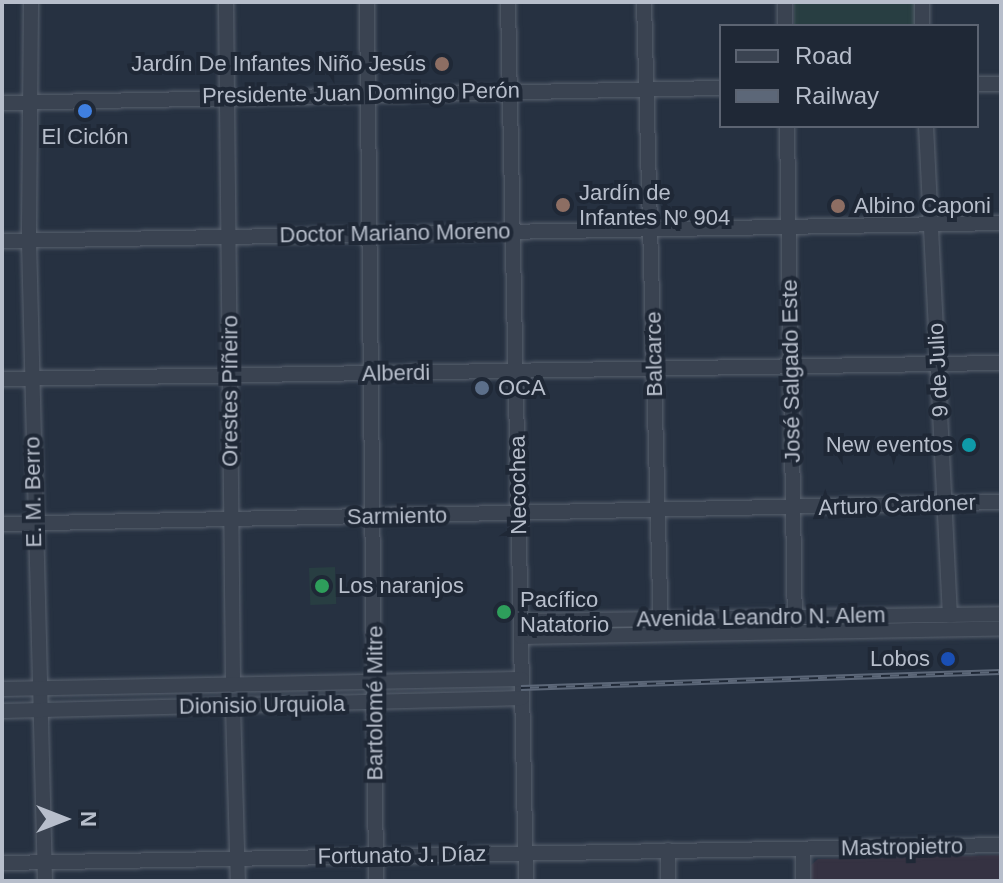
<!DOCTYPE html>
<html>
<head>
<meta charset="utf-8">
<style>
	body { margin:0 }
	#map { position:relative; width:1003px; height:883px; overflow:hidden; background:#263141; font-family:Arial,sans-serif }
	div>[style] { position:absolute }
	.medical>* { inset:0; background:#353242 }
	.green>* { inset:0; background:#283e42; transform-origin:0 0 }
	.roads { filter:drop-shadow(0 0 2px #58616e) drop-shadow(0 0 2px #58616e) }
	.minor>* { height:14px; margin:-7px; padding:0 7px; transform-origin:7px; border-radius:7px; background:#3a4351 }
	.rail>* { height:6px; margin-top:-3px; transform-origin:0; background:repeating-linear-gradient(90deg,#1f2836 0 9px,#5c6778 0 18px); box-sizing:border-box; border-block:2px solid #5c6778 }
	.dots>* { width:22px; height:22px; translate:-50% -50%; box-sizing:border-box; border:4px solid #1f2836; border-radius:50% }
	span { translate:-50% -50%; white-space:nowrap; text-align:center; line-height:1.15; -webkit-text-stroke:8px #1f2836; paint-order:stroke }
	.poi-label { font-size:22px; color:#b7becb }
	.right { translate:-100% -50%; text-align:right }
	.left { translate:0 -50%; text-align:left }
	.street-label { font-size:22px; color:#b7becb }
	.frame { position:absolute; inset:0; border:4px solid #b7becb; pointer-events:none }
	.legend { position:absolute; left:719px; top:24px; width:260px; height:104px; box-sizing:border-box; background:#1f2836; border:2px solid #5c6472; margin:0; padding:10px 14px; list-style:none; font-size:24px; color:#b7becb }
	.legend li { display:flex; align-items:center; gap:16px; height:40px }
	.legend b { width:40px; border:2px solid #5c6472 }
	.north { position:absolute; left:24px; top:779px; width:80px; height:80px; -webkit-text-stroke:6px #1f2836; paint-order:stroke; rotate:90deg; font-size:22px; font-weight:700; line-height:32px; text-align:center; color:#b7becb }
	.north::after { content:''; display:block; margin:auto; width:28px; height:36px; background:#b7becb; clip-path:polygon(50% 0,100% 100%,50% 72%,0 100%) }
</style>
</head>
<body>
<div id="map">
	<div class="medical">
		<div style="clip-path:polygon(1001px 855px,1001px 881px,811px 881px,811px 865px,818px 859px)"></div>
	</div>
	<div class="green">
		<div style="left:794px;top:2px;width:121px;height:24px"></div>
		<div style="left:335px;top:567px;width:37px;height:26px;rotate:88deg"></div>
	</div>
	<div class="roads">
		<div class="minor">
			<div style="left:31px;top:2px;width:239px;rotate:90.5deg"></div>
			<div style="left:29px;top:241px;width:640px;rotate:88.57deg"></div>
			<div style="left:226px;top:2px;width:683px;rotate:89.41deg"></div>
			<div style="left:367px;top:2px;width:879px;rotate:89.41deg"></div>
			<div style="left:508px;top:2px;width:879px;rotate:88.83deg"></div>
			<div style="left:644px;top:2px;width:632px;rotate:88.46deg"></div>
			<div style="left:785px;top:2px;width:24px;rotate:90deg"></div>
			<div style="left:922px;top:2px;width:24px;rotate:90deg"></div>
			<div style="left:977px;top:84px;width:24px"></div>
			<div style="left:2px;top:103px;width:719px;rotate:-1.2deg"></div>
			<div style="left:787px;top:126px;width:506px;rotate:89.09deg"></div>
			<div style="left:926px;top:126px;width:490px;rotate:87.2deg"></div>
			<div style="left:2px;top:241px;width:999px;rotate:-1.03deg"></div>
			<div style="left:2px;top:379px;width:999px;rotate:-0.92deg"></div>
			<div style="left:2px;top:524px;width:999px;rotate:-1.26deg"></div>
			<div style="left:521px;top:621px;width:480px;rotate:-0.8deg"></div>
			<div style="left:521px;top:637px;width:480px;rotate:-1deg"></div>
			<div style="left:2px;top:689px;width:520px;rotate:-1.1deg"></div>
			<div style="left:233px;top:706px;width:175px;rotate:88.4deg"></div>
			<div style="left:2px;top:711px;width:520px;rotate:-1.43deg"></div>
			<div style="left:803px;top:849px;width:32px;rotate:90deg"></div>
			<div style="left:668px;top:850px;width:31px;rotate:90deg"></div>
			<div style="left:2px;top:863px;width:999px;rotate:-1.03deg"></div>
		</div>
	</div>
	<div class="rail">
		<div style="left:521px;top:688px;width:480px;rotate:-1.9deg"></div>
	</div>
	<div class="dots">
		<div style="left:442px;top:64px;background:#8d6e63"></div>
		<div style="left:85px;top:111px;background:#3f7fe0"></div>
		<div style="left:563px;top:205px;background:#8d6e63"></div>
		<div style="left:838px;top:206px;background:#8d6e63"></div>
		<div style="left:482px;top:388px;background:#5c6f8a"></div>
		<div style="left:969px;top:445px;background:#0f9aa8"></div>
		<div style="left:322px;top:586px;background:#2e9e5b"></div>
		<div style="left:504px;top:612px;background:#2e9e5b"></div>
		<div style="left:948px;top:659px;background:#1a4fb4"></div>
	</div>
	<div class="poi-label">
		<span class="right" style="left:426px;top:64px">Jardín De Infantes Niño Jesús</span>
		<span style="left:85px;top:137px">El Ciclón</span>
		<span class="left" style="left:579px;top:205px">Jardín de<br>Infantes Nº 904</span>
		<span class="left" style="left:854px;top:206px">Albino Caponi</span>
		<span class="left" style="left:498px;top:388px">OCA</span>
		<span class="right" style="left:953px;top:445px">New eventos</span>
		<span class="left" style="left:338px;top:586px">Los naranjos</span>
		<span class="left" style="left:520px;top:612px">Pacífico<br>Natatorio</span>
		<span class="right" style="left:930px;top:659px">Lobos</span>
	</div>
	<div class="street-label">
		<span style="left:361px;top:93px;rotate:-1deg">Presidente Juan Domingo Perón</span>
		<span style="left:395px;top:233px;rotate:-1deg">Doctor Mariano Moreno</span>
		<span style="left:654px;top:354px;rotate:-91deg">Balcarce</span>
		<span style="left:938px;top:370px;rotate:-93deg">9 de Julio</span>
		<span style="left:791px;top:371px;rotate:-91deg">José Salgado Este</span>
		<span style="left:396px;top:373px;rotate:-1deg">Alberdi</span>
		<span style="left:230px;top:391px;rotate:-90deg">Orestes Piñeiro</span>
		<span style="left:518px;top:485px;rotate:-91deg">Necochea</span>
		<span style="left:33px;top:492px;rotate:-91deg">E. M. Berro</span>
		<span style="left:897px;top:505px;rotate:-2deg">Arturo Cardoner</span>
		<span style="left:397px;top:516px;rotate:-1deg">Sarmiento</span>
		<span style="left:761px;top:617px;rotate:-1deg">Avenida Leandro N. Alem</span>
		<span style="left:375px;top:703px;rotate:-90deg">Bartolomé Mitre</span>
		<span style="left:262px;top:705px;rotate:-1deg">Dionisio Urquiola</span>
		<span style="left:902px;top:847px;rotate:-1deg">Mastropietro</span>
		<span style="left:402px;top:855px;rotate:-1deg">Fortunato J. Díaz</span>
	</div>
	<div class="frame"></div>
	<ul class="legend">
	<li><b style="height:10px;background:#3a4351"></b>Road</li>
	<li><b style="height:10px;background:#5c6778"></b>Railway</li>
	</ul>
	<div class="north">N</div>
</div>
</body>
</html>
